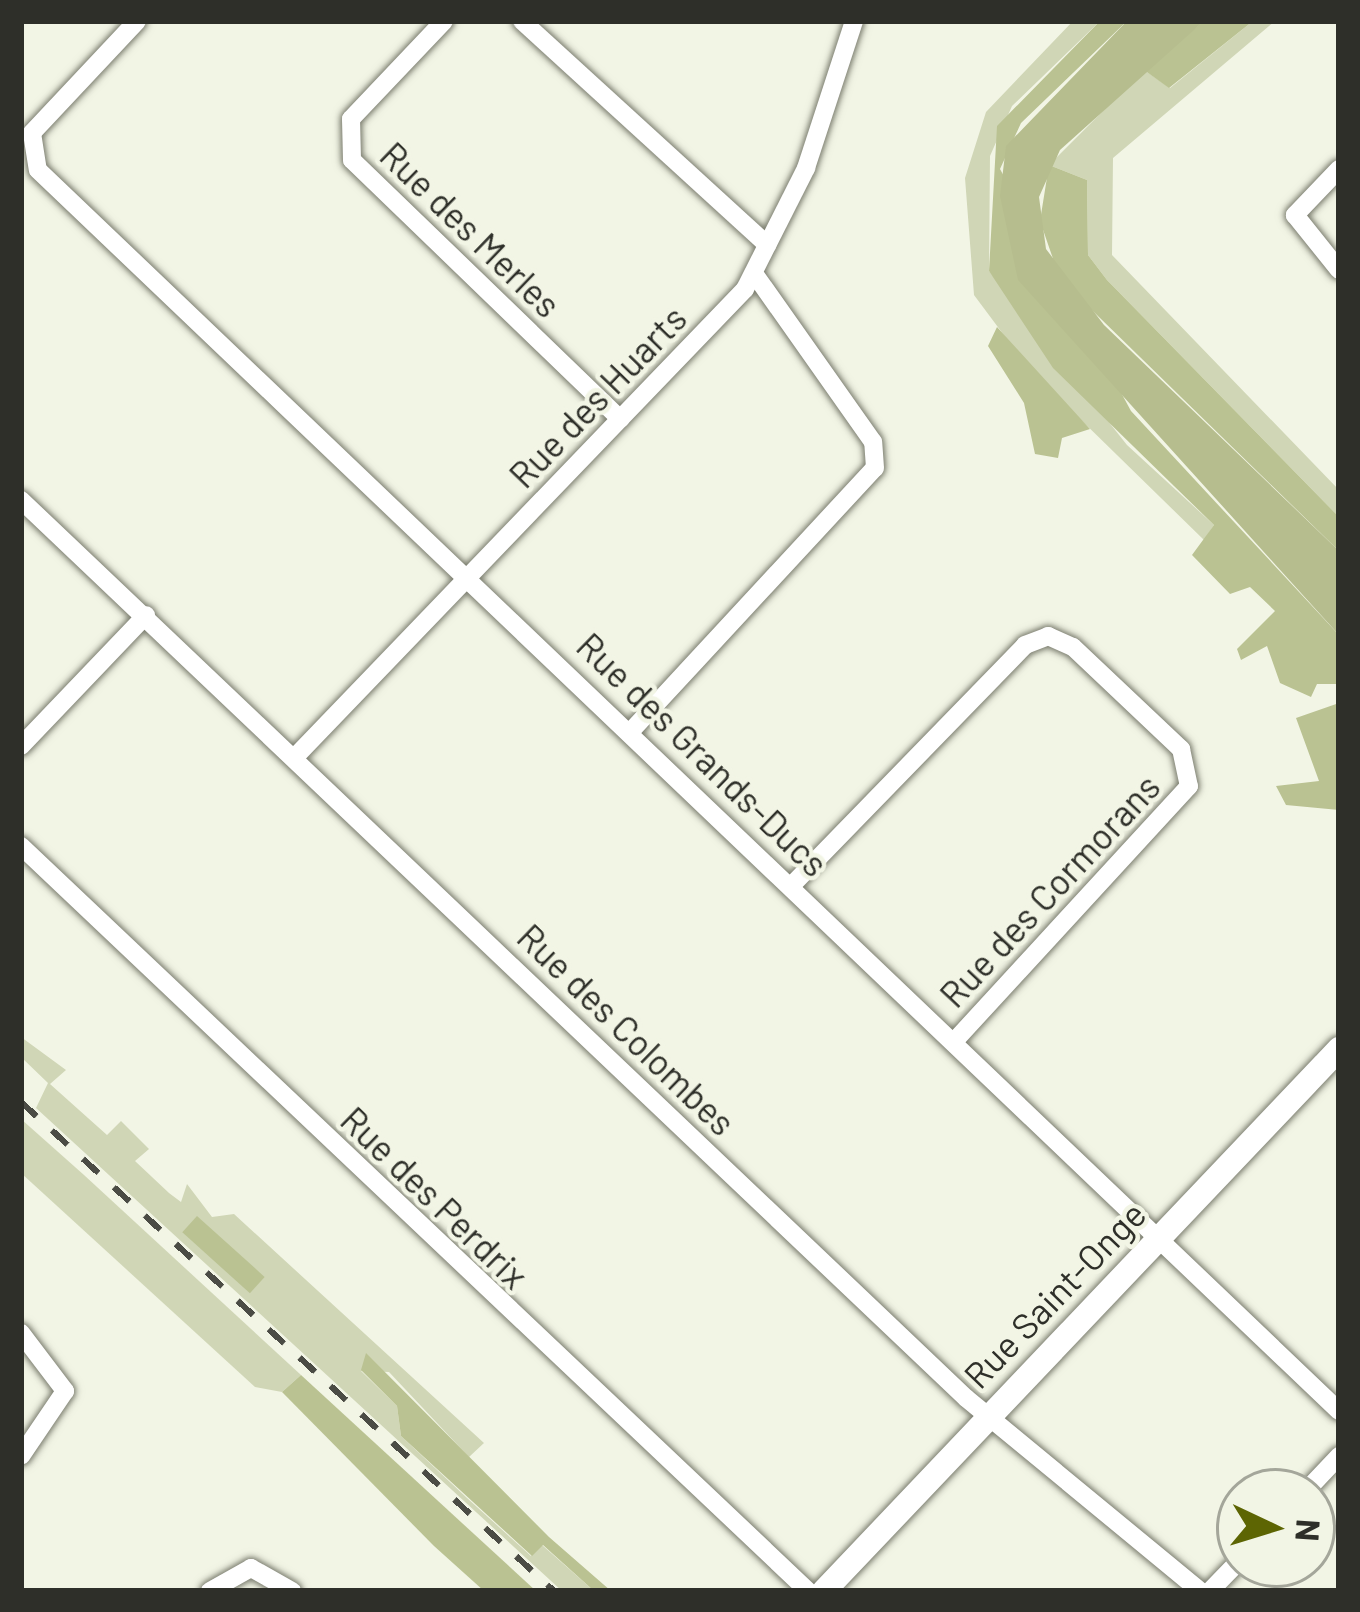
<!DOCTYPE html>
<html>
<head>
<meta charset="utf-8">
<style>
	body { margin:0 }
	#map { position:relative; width:1360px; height:1612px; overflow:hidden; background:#f2f5e5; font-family:Barlow,sans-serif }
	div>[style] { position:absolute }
	.green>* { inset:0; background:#d0d6b6 }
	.forest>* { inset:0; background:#bac292; transform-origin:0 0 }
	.water>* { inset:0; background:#b6bd8e }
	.roads { filter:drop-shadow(0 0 3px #7b7d6f) drop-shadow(0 0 3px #7b7d6f) }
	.minor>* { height:18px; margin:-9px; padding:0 9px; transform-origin:9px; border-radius:9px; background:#fff }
	.tertiary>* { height:24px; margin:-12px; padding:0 12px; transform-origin:12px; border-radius:12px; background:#fff }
	.rail>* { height:6px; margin-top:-3px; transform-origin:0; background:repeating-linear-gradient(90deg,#4b4c45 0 21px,transparent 0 42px) }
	span { translate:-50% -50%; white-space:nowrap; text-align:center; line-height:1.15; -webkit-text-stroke:9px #f2f5e5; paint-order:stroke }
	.street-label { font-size:36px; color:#2e2f29 }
	.frame { position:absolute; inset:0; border:24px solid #2e2f29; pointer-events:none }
	.north { position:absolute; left:1216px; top:1468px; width:120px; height:120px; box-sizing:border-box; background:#f2f5e5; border:3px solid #a4a69a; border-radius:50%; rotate:94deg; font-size:33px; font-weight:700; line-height:48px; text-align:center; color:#2e2f29 }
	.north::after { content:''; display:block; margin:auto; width:42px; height:54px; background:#5d6503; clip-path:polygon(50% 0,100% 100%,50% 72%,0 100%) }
</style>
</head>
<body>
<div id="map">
	<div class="green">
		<div style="clip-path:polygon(1073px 21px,1100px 21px,1012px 106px,990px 156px,989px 271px,1127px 445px,1214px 525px,1204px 540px,1030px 370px,974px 295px,965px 178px,986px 112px)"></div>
		<div style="clip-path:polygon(1253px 21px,1275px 21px,1113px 158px,1112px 255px,1339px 490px,1339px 517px,1107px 280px,1088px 255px,1087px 180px,1049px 165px,1144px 70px,1170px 88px)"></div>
		<div style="clip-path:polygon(21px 1037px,66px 1070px,50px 1084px,107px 1135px,121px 1121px,149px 1149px,135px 1161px,169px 1193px,181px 1202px,187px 1184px,212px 1217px,234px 1214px,484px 1443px,469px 1457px,389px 1372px,361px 1371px,397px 1406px,401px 1436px,467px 1498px,531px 1556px,542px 1545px,594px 1591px,562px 1591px,36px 1108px,48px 1083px,21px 1057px)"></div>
		<div style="clip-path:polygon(21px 1119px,84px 1175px,301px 1375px,282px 1392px,255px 1387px,21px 1173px)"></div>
	</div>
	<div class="forest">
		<div style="clip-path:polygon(1100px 21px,1127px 21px,1021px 123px,1000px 169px,1131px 411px,1339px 635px,1339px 684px,1317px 684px,1311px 697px,1280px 683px,1267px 646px,1241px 660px,1237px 649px,1275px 611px,1250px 587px,1230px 594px,1192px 555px,1214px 525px,1053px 368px,989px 271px,997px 126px)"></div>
		<div style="clip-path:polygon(1204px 21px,1253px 21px,1169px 88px,1144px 70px)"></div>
		<div style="clip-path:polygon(1049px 165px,1087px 180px,1088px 255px,1107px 280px,1339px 517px,1339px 551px,1060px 279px,1040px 221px)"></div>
		<div style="clip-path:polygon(997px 327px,1090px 429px,1062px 438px,1058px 458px,1035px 454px,1024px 403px,988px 346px)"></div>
		<div style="clip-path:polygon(1339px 703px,1339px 810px,1286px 805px,1276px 786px,1319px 781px,1296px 718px)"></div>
		<div style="left:197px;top:1216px;width:91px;height:22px;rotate:42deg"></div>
		<div style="clip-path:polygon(366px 1353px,549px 1537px,611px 1591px,594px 1591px,543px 1545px,532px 1556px,401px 1436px,397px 1406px,361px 1370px)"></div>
		<div style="clip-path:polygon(301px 1375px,536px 1591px,484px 1591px,434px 1546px,282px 1392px)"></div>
	</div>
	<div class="water">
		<div style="clip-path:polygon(1127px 21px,1204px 21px,1060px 150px,1039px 197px,1046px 249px,1104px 325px,1339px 551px,1339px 635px,1018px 280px,1000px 196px,1006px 146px)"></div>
	</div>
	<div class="roads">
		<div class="minor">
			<div style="left:137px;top:21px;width:154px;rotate:133.2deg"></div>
			<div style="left:32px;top:133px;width:37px;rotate:81deg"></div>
			<div style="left:38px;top:170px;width:1798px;rotate:43.65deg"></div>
			<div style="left:444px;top:21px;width:135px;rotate:133.5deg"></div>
			<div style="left:351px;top:119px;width:41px;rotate:88.6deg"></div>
			<div style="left:352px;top:160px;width:373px;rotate:44deg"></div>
			<div style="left:522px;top:21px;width:332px;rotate:42.4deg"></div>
			<div style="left:1339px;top:169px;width:64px;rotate:133.7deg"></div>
			<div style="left:1295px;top:215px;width:70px;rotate:51.3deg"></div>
			<div style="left:21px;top:500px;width:1304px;rotate:43.54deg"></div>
			<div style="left:966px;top:1398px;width:303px;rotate:39.5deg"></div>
			<div style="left:632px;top:730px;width:357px;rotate:-47.2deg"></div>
			<div style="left:875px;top:468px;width:26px;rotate:-94deg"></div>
			<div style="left:873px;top:442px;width:207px;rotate:-125.2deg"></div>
			<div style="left:21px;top:746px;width:181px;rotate:-46.3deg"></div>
			<div style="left:295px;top:757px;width:649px;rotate:-46.12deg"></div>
			<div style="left:745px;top:289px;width:136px;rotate:-63.2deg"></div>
			<div style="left:806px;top:168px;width:155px;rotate:-71.9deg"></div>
			<div style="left:21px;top:846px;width:1084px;rotate:43.43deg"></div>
			<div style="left:792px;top:885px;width:334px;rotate:-45.8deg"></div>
			<div style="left:1025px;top:645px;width:25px;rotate:-21deg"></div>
			<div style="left:1048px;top:636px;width:27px;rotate:24deg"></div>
			<div style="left:1073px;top:647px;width:149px;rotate:43.4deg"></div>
			<div style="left:1181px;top:749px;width:38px;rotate:78deg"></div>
			<div style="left:1189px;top:786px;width:344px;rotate:132.6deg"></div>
			<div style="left:21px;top:1333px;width:73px;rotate:52.8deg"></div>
			<div style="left:65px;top:1391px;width:78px;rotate:124.1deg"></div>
			<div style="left:1305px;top:1492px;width:50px;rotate:-46.6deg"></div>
			<div style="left:210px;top:1591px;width:47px;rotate:-29.3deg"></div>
			<div style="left:251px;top:1568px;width:47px;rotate:29.3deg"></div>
			<div style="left:1210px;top:1591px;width:43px;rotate:-45.9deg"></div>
		</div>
		<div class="tertiary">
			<div style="left:824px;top:1591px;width:748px;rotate:-46.46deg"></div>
		</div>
	</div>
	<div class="rail">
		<div style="left:21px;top:1102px;width:723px;rotate:42.53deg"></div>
	</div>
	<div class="street-label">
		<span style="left:471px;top:229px;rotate:44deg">Rue des Merles</span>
		<span style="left:597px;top:396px;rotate:-46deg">Rue des Huarts</span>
		<span style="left:703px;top:754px;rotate:44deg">Rue des Grands-Ducs</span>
		<span style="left:1049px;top:890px;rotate:-47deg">Rue des Cormorans</span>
		<span style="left:627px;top:1029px;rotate:44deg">Rue des Colombes</span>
		<span style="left:435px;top:1197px;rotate:44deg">Rue des Perdrix</span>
		<span style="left:1054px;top:1294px;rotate:-46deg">Rue Saint-Onge</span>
	</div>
	<div class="frame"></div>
	<div class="north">N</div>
</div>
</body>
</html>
